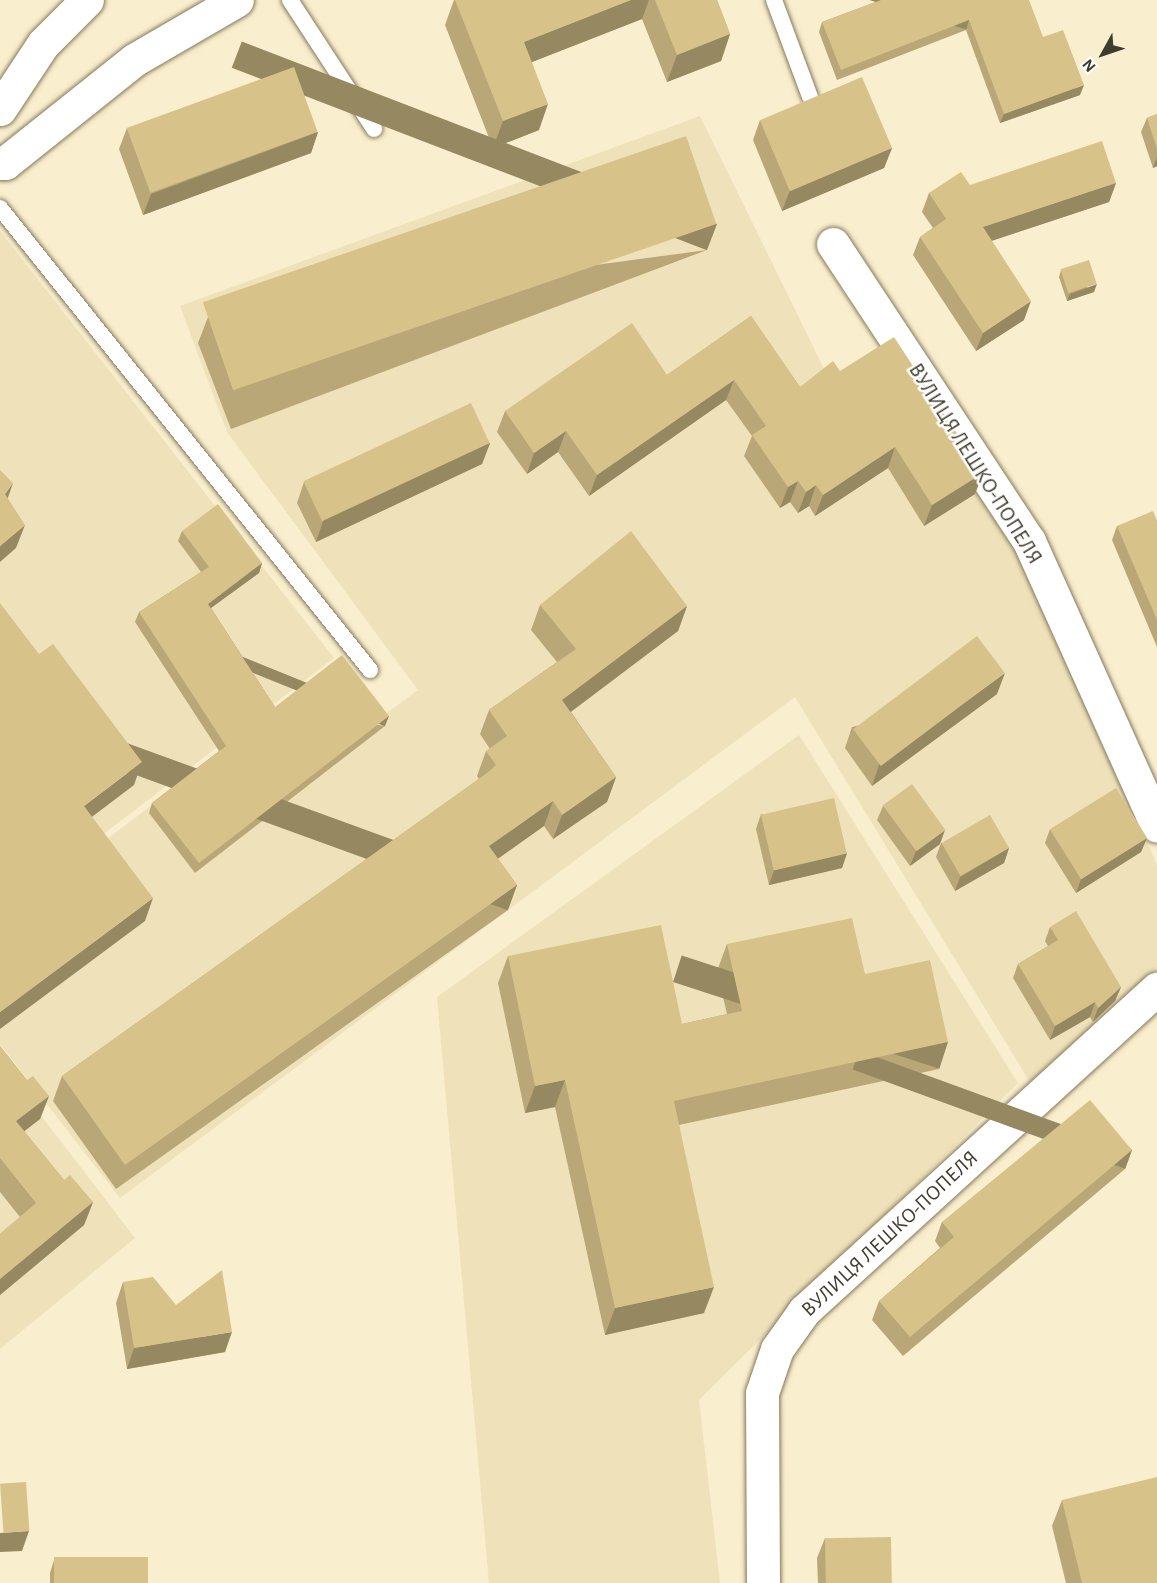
<!DOCTYPE html>
<html>
<head>
<meta charset="utf-8">
<style>
	body { margin:0 }
	#map { position:relative; width:1157px; height:1583px; overflow:hidden; background:#f9eecd; font-family:"Alegreya Sans",sans-serif }
	div>[style] { position:absolute }
	.built>* { inset:0; background:#efe2ba }
	.roads { filter:drop-shadow(0 0 2px #84795c) drop-shadow(0 0 2px #84795c) }
	.lane>* { height:16px; margin:-8px; padding:0 8px; transform-origin:8px; border-radius:8px; background:#fff }
	.street>* { height:33px; margin:-16.5px; padding:0 16.5px; transform-origin:16.5px; border-radius:16.5px; background:#fff }
	.wall>* { inset:0; background:#b9a777 }
	.shaded-wall>* { inset:0; background:#968861; transform-origin:0 0 }
	.building>* { inset:0; background:#d7c28a; transform-origin:0 0 }
	span { translate:-50% -50%; white-space:nowrap; text-align:center; line-height:1.15; -webkit-text-stroke:5px #fff; paint-order:stroke }
	.street-label { font-size:21px; color:#3f3b2e }
	.north { position:absolute; left:1073px; top:24px; width:60px; height:60px; -webkit-text-stroke:4px #fff; paint-order:stroke; rotate:230deg; font-size:16px; font-weight:700; line-height:24px; text-align:center; color:#3f3b2e }
	.north::after { content:''; display:block; margin:auto; width:21px; height:27px; background:#3f3b2e; clip-path:polygon(50% 0,100% 100%,50% 72%,0 100%) }
</style>
</head>
<body>
<div id="map">
	<div class="built">
		<div style="clip-path:polygon(700px 116px,830px 381px,891px 344px,1012px 532px,1157px 865px,1157px 968px,1118px 1017px,1033px 1087px,795px 697px,120px 1198px,0 1044px,0 920px,341px 662px,384px 715px,418px 690px,227px 432px,180px 306px)"></div>
		<div style="clip-path:polygon(0 231px,334px 658px,0 913px)"></div>
		<div style="clip-path:polygon(799px 735px,1018px 1083px,699px 1400px,720px 1583px,489px 1583px,437px 997px)"></div>
		<div style="clip-path:polygon(0 1062px,135px 1238px,0 1349px)"></div>
	</div>
	<div class="roads">
		<div class="lane">
			<div style="left:290px;top:0;width:154px;rotate:56.9deg"></div>
			<div style="left:774px;top:0;width:103px;rotate:69.6deg"></div>
			<div style="left:0;top:208px;width:592px;rotate:51.31deg"></div>
		</div>
		<div class="street">
			<div style="left:0;top:109px;width:78px;rotate:-56.5deg"></div>
			<div style="left:43px;top:44px;width:62px;rotate:-45deg"></div>
			<div style="left:0;top:163px;width:5px"></div>
			<div style="left:5px;top:163px;width:165px;rotate:-38.6deg"></div>
			<div style="left:134px;top:60px;width:119px;rotate:-30.2deg"></div>
			<div style="left:833px;top:244px;width:356px;rotate:56.6deg"></div>
			<div style="left:1029px;top:541px;width:312px;rotate:65.8deg"></div>
			<div style="left:763px;top:1583px;width:190px;rotate:-90.3deg"></div>
			<div style="left:762px;top:1393px;width:46px;rotate:-71.2deg"></div>
			<div style="left:777px;top:1349px;width:47px;rotate:-54.6deg"></div>
			<div style="left:804px;top:1311px;width:478px;rotate:-42.4deg"></div>
		</div>
	</div>
	<div class="wall">
		<div style="clip-path:polygon(454px 0,717px 0,730px 34px,721px 61px,667px 82px,642px 19px,532px 62px,539px 130px,493px 148px,445px 25px)"></div>
		<div style="clip-path:polygon(881px 0,1043px 37px,1080px 95px,1000px 123px,966px 30px,837px 80px,819px 32px,822px 22px)"></div>
		<div style="clip-path:polygon(1157px 114px,1157px 166px,1153px 168px,1141px 132px,1147px 118px)"></div>
		<div style="clip-path:polygon(760px 120px,892px 148px,884px 168px,782px 211px,753px 140px)"></div>
		<div style="clip-path:polygon(127px 128px,318px 132px,311px 153px,143px 215px,119px 149px)"></div>
		<div style="clip-path:polygon(1116px 183px,1109px 202px,991px 241px,1024px 320px,976px 351px,913px 255px,920px 237px,933px 228px,922px 212px,929px 193px,970px 185px)"></div>
		<div style="clip-path:polygon(707px 250px,231px 429px,198px 343px,208px 317px)"></div>
		<div style="clip-path:polygon(1061px 270px,1094px 292px,1067px 301px,1059px 277px)"></div>
		<div style="clip-path:polygon(751px 316px,800px 387px,840px 371px,983px 473px,975px 494px,924px 526px,888px 468px,815px 516px,809px 506px,798px 513px,790px 502px,780px 508px,744px 456px,752px 436px,726px 400px,589px 496px,558px 452px,527px 474px,497px 432px,505px 411px,667px 375px)"></div>
		<div style="clip-path:polygon(490px 443px,482px 464px,316px 542px,297px 503px,304px 482px)"></div>
		<div style="clip-path:polygon(1157px 521px,1157px 647px,1112px 540px,1117px 526px)"></div>
		<div style="clip-path:polygon(182px 531px,262px 563px,259px 573px,211px 608px,275px 707px,385px 726px,195px 873px,149px 813px,152px 803px,219px 751px,135px 622px,139px 612px,201px 572px,178px 541px)"></div>
		<div style="clip-path:polygon(540px 605px,687px 606px,678px 631px,571px 712px,616px 777px,607px 802px,553px 839px,544px 826px,498px 859px,517px 885px,508px 910px,116px 1189px,53px 1101px,62px 1076px,479px 779px,477px 776px,486px 751px,490px 749px,480px 734px,489px 710px,557px 662px,531px 630px)"></div>
		<div style="clip-path:polygon(997px 694px,872px 786px,845px 748px,852px 727px)"></div>
		<div style="clip-path:polygon(883px 806px,940px 844px,910px 866px,877px 820px)"></div>
		<div style="clip-path:polygon(761px 814px,847px 853px,842px 868px,769px 885px,756px 829px)"></div>
		<div style="clip-path:polygon(1050px 829px,1147px 838px,1141px 852px,1076px 893px,1045px 843px)"></div>
		<div style="clip-path:polygon(941px 843px,1009px 848px,1004px 863px,955px 891px,936px 857px)"></div>
		<div style="clip-path:polygon(1050px 927px,1121px 987px,1115px 1001px,1093px 1022px,1090px 1017px,1050px 1040px,1013px 978px,1018px 964px,1048px 946px,1045px 941px)"></div>
		<div style="clip-path:polygon(727px 944px,865px 974px,939px 1069px,679px 1125px,704px 1313px,605px 1335px,555px 1107px,525px 1113px,498px 983px,508px 956px,682px 1024px,727px 1014px,717px 971px)"></div>
		<div style="clip-path:polygon(0 1046px,27px 1080px,49px 1096px,40px 1119px,24px 1131px,64px 1180px,93px 1202px,84px 1225px,0 1295px,0 1234px,20px 1217px,0 1192px)"></div>
		<div style="clip-path:polygon(1132px 1150px,1125px 1169px,903px 1356px,872px 1320px,879px 1301px,940px 1248px,935px 1241px,942px 1222px)"></div>
		<div style="clip-path:polygon(123px 1282px,225px 1352px,127px 1369px,116px 1303px)"></div>
		<div style="clip-path:polygon(1062px 1500px,1157px 1583px,1066px 1583px,1052px 1526px)"></div>
		<div style="clip-path:polygon(825px 1538px,892px 1583px,818px 1583px,817px 1558px)"></div>
		<div style="clip-path:polygon(54px 1560px,148px 1583px,50px 1583px,50px 1573px)"></div>
	</div>
	<div class="shaded-wall">
		<div style="clip-path:polygon(631px 0,649px 0,642px 19px,514px 69px,524px 42px)"></div>
		<div style="left:969px;top:20px;width:10px;height:137px;rotate:107deg"></div>
		<div style="clip-path:polygon(730px 34px,721px 61px,667px 82px,677px 55px)"></div>
		<div style="clip-path:polygon(1084px 85px,1080px 95px,1000px 123px,1004px 114px)"></div>
		<div style="clip-path:polygon(548px 104px,539px 130px,493px 148px,503px 121px)"></div>
		<div style="clip-path:polygon(318px 132px,311px 153px,143px 215px,151px 194px)"></div>
		<div style="clip-path:polygon(892px 148px,884px 168px,782px 211px,790px 190px)"></div>
		<div style="clip-path:polygon(1157px 157px,1157px 166px,1153px 168px)"></div>
		<div style="clip-path:polygon(1116px 183px,1109px 202px,976px 246px,983px 227px)"></div>
		<div style="left:717px;top:224px;width:28px;height:509px;rotate:111deg"></div>
		<div style="clip-path:polygon(1097px 284px,1094px 292px,1067px 301px,1070px 294px)"></div>
		<div style="clip-path:polygon(1031px 301px,1024px 320px,976px 351px,983px 333px)"></div>
		<div style="clip-path:polygon(734px 380px,726px 400px,589px 496px,597px 475px)"></div>
		<div style="clip-path:polygon(566px 431px,558px 452px,527px 474px,534px 453px)"></div>
		<div style="clip-path:polygon(490px 443px,482px 464px,316px 542px,323px 521px)"></div>
		<div style="clip-path:polygon(895px 447px,888px 468px,815px 516px,823px 495px)"></div>
		<div style="clip-path:polygon(983px 473px,975px 494px,924px 526px,932px 505px)"></div>
		<div style="clip-path:polygon(798px 481px,790px 502px,780px 508px,788px 487px)"></div>
		<div style="clip-path:polygon(13px 483px,5px 506px,5px 494px)"></div>
		<div style="clip-path:polygon(816px 485px,809px 506px,798px 513px,806px 492px)"></div>
		<div style="clip-path:polygon(25px 525px,16px 548px,0 562px,0 546px)"></div>
		<div style="clip-path:polygon(262px 563px,259px 573px,204px 613px,208px 604px)"></div>
		<div style="clip-path:polygon(687px 606px,678px 631px,553px 725px,562px 700px)"></div>
		<div style="clip-path:polygon(1005px 673px,997px 694px,872px 786px,879px 765px)"></div>
		<div style="left:389px;top:716px;width:11px;height:240px;rotate:112deg"></div>
		<div style="clip-path:polygon(142px 762px,134px 785px,76px 829px,84px 806px)"></div>
		<div style="clip-path:polygon(616px 777px,607px 802px,553px 839px,562px 815px)"></div>
		<div style="clip-path:polygon(553px 801px,544px 826px,480px 871px,489px 846px)"></div>
		<div style="clip-path:polygon(945px 830px,940px 844px,910px 866px,916px 851px)"></div>
		<div style="clip-path:polygon(1147px 838px,1141px 852px,1076px 893px,1081px 879px)"></div>
		<div style="clip-path:polygon(1009px 848px,1004px 863px,955px 891px,960px 877px)"></div>
		<div style="clip-path:polygon(847px 853px,842px 868px,769px 885px,774px 870px)"></div>
		<div style="left:517px;top:885px;width:27px;height:482px;rotate:110deg"></div>
		<div style="clip-path:polygon(153px 898px,145px 921px,0 1029px,0 1012px)"></div>
		<div style="clip-path:polygon(1121px 987px,1115px 1001px,1093px 1022px,1098px 1008px)"></div>
		<div style="clip-path:polygon(1095px 1002px,1090px 1017px,1050px 1040px,1055px 1026px)"></div>
		<div style="left:948px;top:1042px;width:28px;height:280px;rotate:108deg"></div>
		<div style="clip-path:polygon(565px 1080px,555px 1107px,525px 1113px,535px 1086px)"></div>
		<div style="clip-path:polygon(49px 1096px,40px 1119px,8px 1144px,16px 1121px)"></div>
		<div style="left:1132px;top:1150px;width:20px;height:290px;rotate:110deg"></div>
		<div style="clip-path:polygon(93px 1202px,84px 1225px,0 1295px,0 1279px)"></div>
		<div style="clip-path:polygon(714px 1287px,704px 1313px,605px 1335px,615px 1308px)"></div>
		<div style="clip-path:polygon(232px 1332px,225px 1352px,127px 1369px,134px 1348px)"></div>
		<div style="clip-path:polygon(29px 1531px,22px 1551px,0 1552px,0 1533px)"></div>
	</div>
	<div class="building">
		<div style="clip-path:polygon(455px 0,631px 0,524px 42px,548px 104px,503px 121px)"></div>
		<div style="clip-path:polygon(655px 0,717px 0,730px 34px,677px 55px)"></div>
		<div style="clip-path:polygon(881px 0,1029px 0,1043px 37px,1063px 30px,1084px 85px,1004px 114px,969px 20px,841px 70px,822px 22px)"></div>
		<div style="left:294px;top:67px;width:69px;height:178px;rotate:70deg"></div>
		<div style="left:862px;top:77px;width:77px;height:111px;rotate:67deg"></div>
		<div style="clip-path:polygon(1157px 114px,1157px 149px,1147px 118px)"></div>
		<div style="left:686px;top:136px;width:93px;height:511px;rotate:71deg"></div>
		<div style="clip-path:polygon(1102px 141px,1116px 183px,983px 227px,1031px 301px,983px 333px,920px 237px,946px 219px,929px 193px,961px 172px,970px 185px)"></div>
		<div style="left:1089px;top:260px;width:25px;height:30px;rotate:72deg"></div>
		<div style="clip-path:polygon(751px 316px,800px 387px,833px 361px,840px 371px,894px 337px,983px 473px,932px 505px,895px 447px,823px 495px,816px 485px,806px 492px,798px 481px,788px 487px,752px 435px,766px 426px,734px 380px,597px 475px,566px 431px,534px 453px,505px 411px,632px 323px,667px 375px)"></div>
		<div style="left:471px;top:403px;width:44px;height:185px;rotate:65deg"></div>
		<div style="clip-path:polygon(0 470px,13px 483px,5px 494px,25px 525px,0 546px)"></div>
		<div style="clip-path:polygon(218px 504px,262px 563px,208px 604px,275px 707px,342px 655px,389px 716px,199px 863px,152px 803px,226px 746px,139px 612px,209px 567px,182px 531px)"></div>
		<div style="clip-path:polygon(1153px 511px,1157px 521px,1157px 620px,1117px 526px)"></div>
		<div style="clip-path:polygon(631px 531px,687px 606px,562px 700px,616px 777px,562px 815px,553px 801px,489px 846px,517px 885px,125px 1165px,62px 1076px,487px 773px,496px 765px,486px 751px,507px 736px,489px 710px,576px 649px,540px 605px)"></div>
		<div style="clip-path:polygon(0 603px,39px 654px,53px 644px,142px 762px,84px 806px,153px 898px,0 1012px)"></div>
		<div style="left:977px;top:636px;width:46px;height:155px;rotate:53deg"></div>
		<div style="left:912px;top:784px;width:57px;height:36px;rotate:54deg"></div>
		<div style="left:1116px;top:788px;width:59px;height:78px;rotate:58deg"></div>
		<div style="left:834px;top:798px;width:57px;height:75px;rotate:77deg"></div>
		<div style="left:990px;top:815px;width:38px;height:56px;rotate:60deg"></div>
		<div style="clip-path:polygon(1076px 911px,1121px 987px,1098px 1008px,1095px 1002px,1055px 1026px,1018px 964px,1058px 940px,1050px 927px)"></div>
		<div style="clip-path:polygon(852px 918px,865px 974px,930px 960px,948px 1042px,674px 1101px,714px 1287px,615px 1308px,565px 1080px,535px 1086px,508px 956px,661px 925px,682px 1024px,742px 1011px,727px 944px)"></div>
		<div style="clip-path:polygon(0 1046px,27px 1080px,33px 1076px,49px 1096px,16px 1121px,64px 1180px,70px 1175px,93px 1202px,0 1279px,0 1234px,36px 1203px,0 1158px)"></div>
		<div style="clip-path:polygon(1090px 1100px,1132px 1150px,910px 1337px,879px 1301px,954px 1237px,942px 1222px)"></div>
		<div style="clip-path:polygon(222px 1270px,232px 1332px,134px 1348px,123px 1282px,153px 1277px,176px 1305px)"></div>
		<div style="clip-path:polygon(1157px 1477px,1157px 1583px,1082px 1583px,1062px 1500px)"></div>
		<div style="left:26px;top:1482px;width:49px;height:26px;rotate:86deg"></div>
		<div style="left:891px;top:1537px;width:46px;height:66px;rotate:89deg"></div>
		<div style="left:148px;top:1557px;width:26px;height:94px;rotate:90deg"></div>
	</div>
	<div class="street-label">
		<span style="left:975px;top:464px;rotate:58deg">ВУЛИЦЯ ЛЕШКО-ПОПЕЛЯ</span>
		<span style="left:890px;top:1234px;rotate:-43deg">ВУЛИЦЯ ЛЕШКО-ПОПЕЛЯ</span>
	</div>
	<div class="north">N</div>
</div>
</body>
</html>
